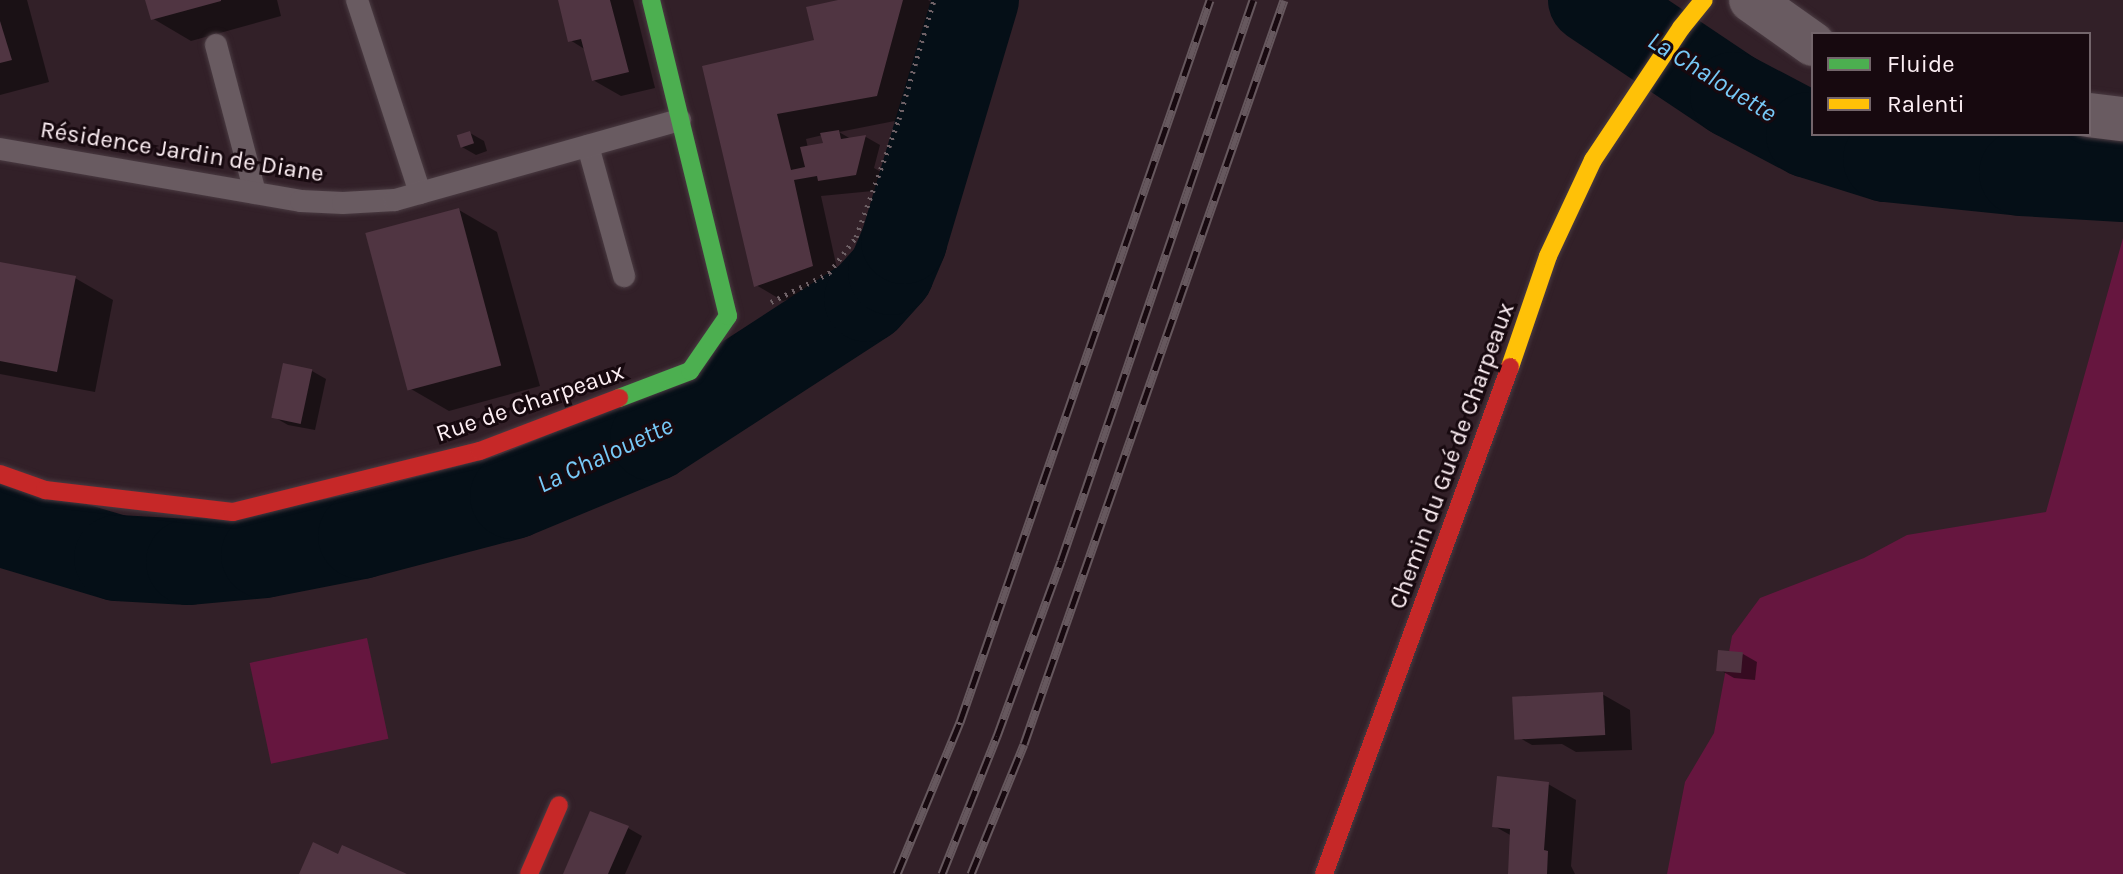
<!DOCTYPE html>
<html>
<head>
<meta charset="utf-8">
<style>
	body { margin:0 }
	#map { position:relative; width:2123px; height:874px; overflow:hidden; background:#322028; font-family:Karla,sans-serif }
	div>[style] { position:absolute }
	.green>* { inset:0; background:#66163f; transform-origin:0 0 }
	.shadow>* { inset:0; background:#0007 }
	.river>* { height:86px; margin:-43px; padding:0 43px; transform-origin:43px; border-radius:43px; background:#050f17 }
	.building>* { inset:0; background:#503542; transform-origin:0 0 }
	.path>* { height:5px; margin-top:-2.5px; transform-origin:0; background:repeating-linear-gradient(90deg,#6e6166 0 2px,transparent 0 8px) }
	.roads { filter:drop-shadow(0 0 2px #4a3b42) drop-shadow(0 0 2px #4a3b42) }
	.lane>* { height:22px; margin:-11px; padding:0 11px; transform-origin:11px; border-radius:11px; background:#695b61 }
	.street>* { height:44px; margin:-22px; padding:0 22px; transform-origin:22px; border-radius:22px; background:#695b61 }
	.fast>* { height:18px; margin:-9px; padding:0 9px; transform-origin:9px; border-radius:9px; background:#4caf50 }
	.slow>* { height:18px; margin:-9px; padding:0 9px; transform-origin:9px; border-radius:9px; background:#ffc107 }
	.jam>* { height:18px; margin:-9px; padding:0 9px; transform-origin:9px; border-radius:9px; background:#c62828 }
	.rail>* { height:9px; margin-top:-4.5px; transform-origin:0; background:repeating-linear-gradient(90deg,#17090f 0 18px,#66585e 0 36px); box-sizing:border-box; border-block:2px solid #66585e }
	span { translate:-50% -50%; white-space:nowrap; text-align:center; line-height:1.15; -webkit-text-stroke:6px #17090f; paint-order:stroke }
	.street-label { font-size:24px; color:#fdeff4 }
	.water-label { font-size:26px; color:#77c9f7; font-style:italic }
	.legend { position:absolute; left:1811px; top:32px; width:280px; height:104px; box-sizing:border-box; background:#17090f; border:2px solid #73656b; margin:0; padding:10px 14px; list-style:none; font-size:24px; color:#fdeff4 }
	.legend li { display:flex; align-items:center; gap:16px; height:40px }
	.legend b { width:40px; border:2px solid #73656b }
</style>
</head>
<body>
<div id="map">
	<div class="green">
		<div style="clip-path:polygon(2123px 238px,2123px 874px,1667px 874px,1685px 782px,1714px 733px,1732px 636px,1760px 598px,1864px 558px,1907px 535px,2046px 512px)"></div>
		<div style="left:367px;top:638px;width:103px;height:120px;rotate:78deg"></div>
	</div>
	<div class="shadow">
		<div style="clip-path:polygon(0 0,27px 0,49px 82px,0 95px)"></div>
		<div style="clip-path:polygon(147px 0,277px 0,281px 16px,191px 41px,152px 18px)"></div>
		<div style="clip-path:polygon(560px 0,633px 0,655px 88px,621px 96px,593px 80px,586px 50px,570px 40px)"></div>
		<div style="clip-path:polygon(evenodd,849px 0,928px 0,933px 3px,924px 40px,934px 46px,915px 117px,839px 132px,851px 139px,866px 137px,880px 145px,874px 168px,888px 176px,883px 190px,821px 196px,840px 282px,783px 301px,756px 285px,704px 68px,820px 41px,849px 0,823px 135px,825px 145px,808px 148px,806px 139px,823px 135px)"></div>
		<div style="clip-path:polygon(470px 133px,484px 141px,487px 151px,476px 155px,462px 147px)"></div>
		<div style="clip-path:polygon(459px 210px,497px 232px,540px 386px,449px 411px,411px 389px)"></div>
		<div style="clip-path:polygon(0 264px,75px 278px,113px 300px,95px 392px,0 374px)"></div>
		<div style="clip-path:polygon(312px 371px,326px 379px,315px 430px,288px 425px,274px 417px)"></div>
		<div style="clip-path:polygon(1743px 654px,1757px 662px,1755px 680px,1734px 678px,1720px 670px)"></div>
		<div style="clip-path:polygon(1602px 694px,1630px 710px,1632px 750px,1576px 752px,1562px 744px,1532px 745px,1518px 737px)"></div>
		<div style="clip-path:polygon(1548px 784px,1576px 800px,1571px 866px,1575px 874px,1510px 874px,1512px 836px,1494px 826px)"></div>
		<div style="clip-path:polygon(628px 828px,642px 836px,625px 874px,565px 874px)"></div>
	</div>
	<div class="river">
		<div style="left:1591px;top:0;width:171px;rotate:33.8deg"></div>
		<div style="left:1733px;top:95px;width:86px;rotate:27.8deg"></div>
		<div style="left:1809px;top:135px;width:81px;rotate:17.3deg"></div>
		<div style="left:1886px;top:159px;width:137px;rotate:5.9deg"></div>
		<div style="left:2022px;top:173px;width:101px;rotate:3.4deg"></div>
		<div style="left:0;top:523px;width:122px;rotate:16.7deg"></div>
		<div style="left:117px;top:558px;width:72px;rotate:3.2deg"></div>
		<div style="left:189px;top:562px;width:75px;rotate:-5.3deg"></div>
		<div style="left:264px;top:555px;width:99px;rotate:-11.1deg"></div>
		<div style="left:361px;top:536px;width:157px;rotate:-14.7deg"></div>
		<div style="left:513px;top:496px;width:152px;rotate:-22.5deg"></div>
		<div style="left:653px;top:438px;width:255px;rotate:-33deg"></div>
		<div style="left:867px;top:299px;width:36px;rotate:-48deg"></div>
		<div style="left:891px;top:272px;width:34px;rotate:-67deg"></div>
		<div style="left:904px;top:241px;width:252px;rotate:-73.4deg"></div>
	</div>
	<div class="building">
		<div style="clip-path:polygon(145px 0,221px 0,221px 1px,151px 20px)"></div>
		<div style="clip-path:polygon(558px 0,610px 0,629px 72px,592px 81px,581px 39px,568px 42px)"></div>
		<div style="clip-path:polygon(838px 0,903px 0,877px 96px,777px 114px,791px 170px,805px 167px,800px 147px,823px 143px,820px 133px,839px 130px,841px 139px,866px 135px,856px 175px,818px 181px,817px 176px,794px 180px,813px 266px,754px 287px,702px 66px,814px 40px,806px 7px)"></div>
		<div style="clip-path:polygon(0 21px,12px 60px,0 63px)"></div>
		<div style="left:470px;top:131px;width:13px;height:14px;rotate:72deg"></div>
		<div style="left:459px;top:208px;width:163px;height:97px;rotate:75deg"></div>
		<div style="clip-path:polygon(0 262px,76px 276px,57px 372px,0 361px)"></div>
		<div style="left:283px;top:363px;width:30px;height:56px;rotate:12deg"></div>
		<div style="left:1718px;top:650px;width:25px;height:21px;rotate:5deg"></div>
		<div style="left:1603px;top:692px;width:43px;height:91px;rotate:87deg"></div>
		<div style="clip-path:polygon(1497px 776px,1549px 782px,1544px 850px,1548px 851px,1547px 874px,1508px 874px,1510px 829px,1492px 827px)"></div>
		<div style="clip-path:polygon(590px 811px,629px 826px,608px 874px,563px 874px)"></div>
		<div style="clip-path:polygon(313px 842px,338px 854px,342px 845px,407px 874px,299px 874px)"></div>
	</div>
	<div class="path">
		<div style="left:771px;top:302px;width:65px;rotate:-26.6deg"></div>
		<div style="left:829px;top:273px;width:45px;rotate:-53.1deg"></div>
		<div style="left:856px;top:237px;width:126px;rotate:-70deg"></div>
		<div style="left:899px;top:119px;width:124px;rotate:-73.6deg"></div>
	</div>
	<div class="roads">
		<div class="lane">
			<div style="left:357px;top:0;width:203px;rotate:71.9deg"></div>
			<div style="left:216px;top:45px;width:153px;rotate:75.2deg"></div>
			<div style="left:588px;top:146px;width:135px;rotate:74.5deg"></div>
			<div style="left:0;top:149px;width:305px;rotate:9.8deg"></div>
			<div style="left:301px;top:201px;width:42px;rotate:2.7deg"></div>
			<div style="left:343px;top:203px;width:52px;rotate:-3.3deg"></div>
			<div style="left:395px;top:200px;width:296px;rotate:-15.7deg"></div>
		</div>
		<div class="street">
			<div style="left:1751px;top:0;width:76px;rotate:35.4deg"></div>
			<div style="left:2089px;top:115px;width:34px;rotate:7deg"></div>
		</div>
		<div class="fast">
			<div style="left:619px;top:398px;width:76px;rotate:-20.8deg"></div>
			<div style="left:690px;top:371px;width:67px;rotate:-55.4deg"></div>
			<div style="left:728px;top:316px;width:325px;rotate:-103.7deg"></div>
		</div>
		<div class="slow">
			<div style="left:1510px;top:367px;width:117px;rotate:-71.1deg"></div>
			<div style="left:1548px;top:256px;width:106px;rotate:-64.9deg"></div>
			<div style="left:1593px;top:160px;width:159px;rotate:-56.3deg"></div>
			<div style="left:1681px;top:28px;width:36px;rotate:-51deg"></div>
		</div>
		<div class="jam">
			<div style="left:0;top:474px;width:48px;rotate:19.6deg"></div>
			<div style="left:45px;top:490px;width:189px;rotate:6.7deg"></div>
			<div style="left:233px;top:512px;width:254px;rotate:-13.9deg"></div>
			<div style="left:480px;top:451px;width:149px;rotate:-20.9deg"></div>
			<div style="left:529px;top:874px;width:75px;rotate:-66.5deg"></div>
			<div style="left:1324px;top:874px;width:540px;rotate:-69.85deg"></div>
		</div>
	</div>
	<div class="rail">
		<div style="left:897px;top:874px;width:165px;rotate:-67.5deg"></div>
		<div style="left:960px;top:722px;width:764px;rotate:-70.9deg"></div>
		<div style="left:942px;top:874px;width:149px;rotate:-68.3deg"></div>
		<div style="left:997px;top:736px;width:186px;rotate:-69.9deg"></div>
		<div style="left:1061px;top:561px;width:593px;rotate:-71.11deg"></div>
		<div style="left:971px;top:874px;width:140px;rotate:-67.8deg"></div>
		<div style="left:1024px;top:744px;width:788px;rotate:-70.74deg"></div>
	</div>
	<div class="street-label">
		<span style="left:182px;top:152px;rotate:9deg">Résidence Jardin de Diane</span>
		<span style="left:530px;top:403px;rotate:-19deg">Rue de Charpeaux</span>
		<span style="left:1452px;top:456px;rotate:-70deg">Chemin du Gué de Charpeaux</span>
	</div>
	<div class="water-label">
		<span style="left:1712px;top:77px;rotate:32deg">La Chalouette</span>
		<span style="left:605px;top:455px;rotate:-25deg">La Chalouette</span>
	</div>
	<ul class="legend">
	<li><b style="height:10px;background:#4caf50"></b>Fluide</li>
	<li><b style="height:10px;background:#ffc107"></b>Ralenti</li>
	</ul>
</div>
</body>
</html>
